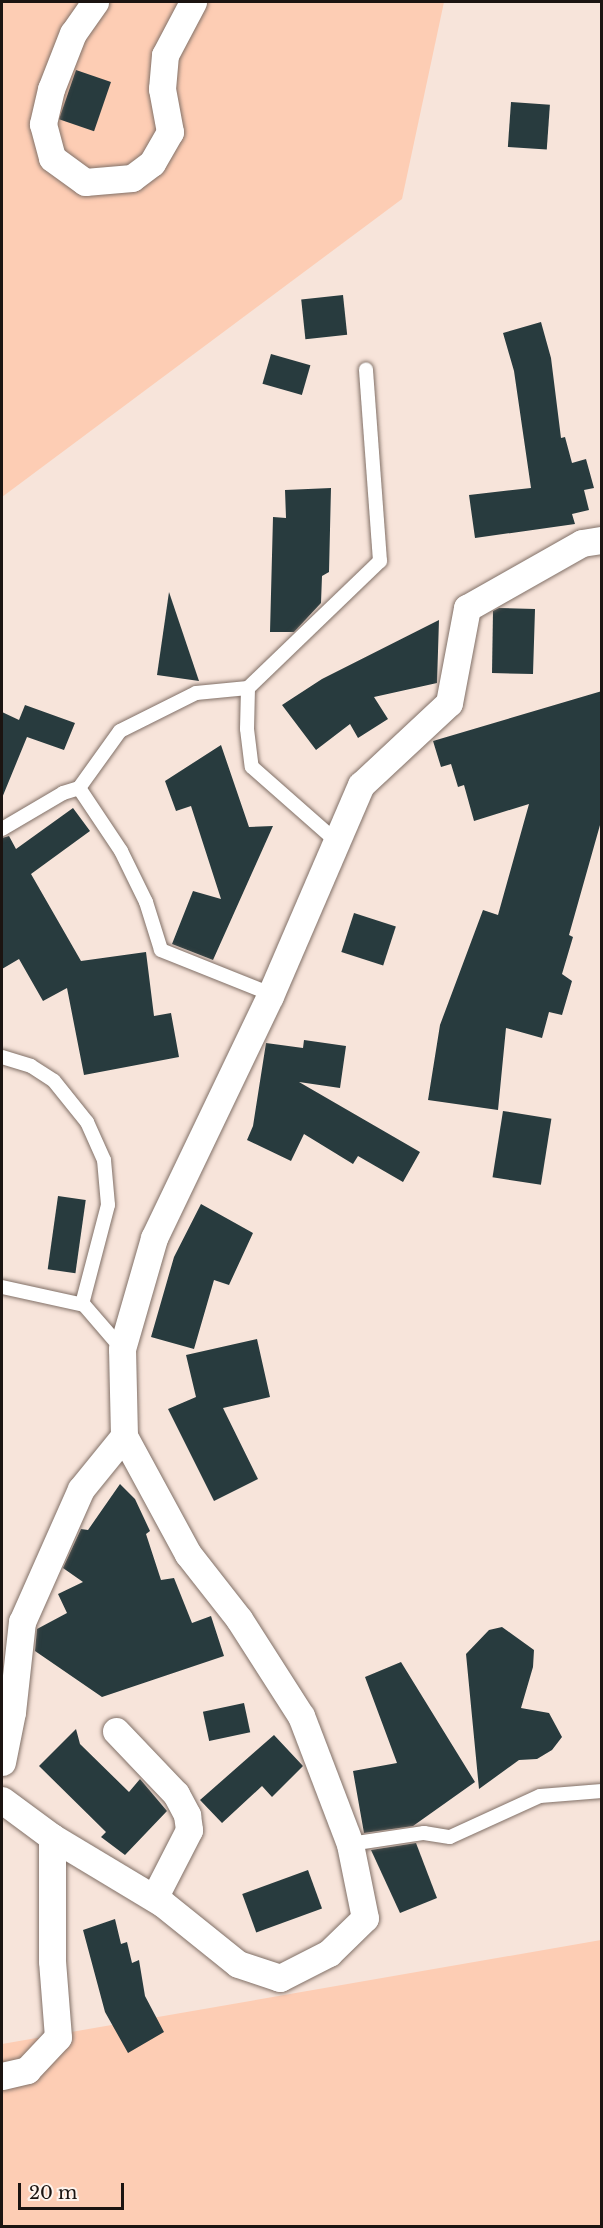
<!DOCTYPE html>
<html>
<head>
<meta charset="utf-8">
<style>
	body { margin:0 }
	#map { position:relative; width:603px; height:2228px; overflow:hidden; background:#f7e4da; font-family:"Libre Baskerville",serif }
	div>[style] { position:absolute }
	.green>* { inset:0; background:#fdcdb4 }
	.building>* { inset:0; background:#283b3e; transform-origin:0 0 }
	.roads { filter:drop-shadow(0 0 2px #817067) drop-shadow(0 0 2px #817067) }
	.lane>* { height:14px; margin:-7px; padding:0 7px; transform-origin:7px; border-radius:7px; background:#fff }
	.street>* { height:27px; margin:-13.5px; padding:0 13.5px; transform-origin:13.5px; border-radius:13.5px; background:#fff }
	span { translate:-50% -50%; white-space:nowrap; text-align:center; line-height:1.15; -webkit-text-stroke:6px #fef3ec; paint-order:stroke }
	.frame { position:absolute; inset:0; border:3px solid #1b1411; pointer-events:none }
	.scale { position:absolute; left:18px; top:2183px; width:106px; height:27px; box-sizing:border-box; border:3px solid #1b1411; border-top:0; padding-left:8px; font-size:18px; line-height:21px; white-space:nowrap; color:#1b1411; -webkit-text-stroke:4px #fef3ec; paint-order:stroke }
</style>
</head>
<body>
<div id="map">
	<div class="green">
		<div style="clip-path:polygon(2px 2px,444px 2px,402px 199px,2px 497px)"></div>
		<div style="clip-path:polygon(601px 1940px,601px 2226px,2px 2226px,2px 2044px)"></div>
	</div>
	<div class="building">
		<div style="left:76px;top:70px;width:37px;height:52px;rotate:19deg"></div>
		<div style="left:511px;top:102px;width:39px;height:45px;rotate:4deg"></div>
		<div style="left:343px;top:295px;width:40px;height:42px;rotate:84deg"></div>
		<div style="clip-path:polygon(541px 322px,551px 358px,561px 438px,565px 437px,572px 463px,586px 459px,594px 488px,584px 490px,589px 510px,572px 514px,575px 524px,475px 538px,469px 495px,531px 488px,514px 371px,503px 333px)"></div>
		<div style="left:271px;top:354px;width:41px;height:31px;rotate:16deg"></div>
		<div style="clip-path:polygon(331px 488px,329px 572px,322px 576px,321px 603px,294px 632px,270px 632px,273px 517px,286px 518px,285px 490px)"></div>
		<div style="clip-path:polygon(169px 592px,199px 681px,157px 675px)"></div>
		<div style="clip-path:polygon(499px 608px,535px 609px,533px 674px,492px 673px,493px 611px)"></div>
		<div style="clip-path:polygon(439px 620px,437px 683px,374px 697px,388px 719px,358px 738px,350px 724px,316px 750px,282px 705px,322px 679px)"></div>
		<div style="clip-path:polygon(602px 691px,602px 818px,569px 935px,573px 937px,562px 974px,572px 981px,562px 1015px,549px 1012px,542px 1038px,506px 1028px,498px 1110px,428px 1100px,440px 1025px,483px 910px,498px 915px,529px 804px,474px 821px,464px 785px,458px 787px,451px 764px,441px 767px,433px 741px)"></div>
		<div style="clip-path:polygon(25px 705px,75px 723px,64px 750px,27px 737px,2px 798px,2px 712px,19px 720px)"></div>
		<div style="clip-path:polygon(221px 745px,249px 827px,273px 826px,213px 960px,172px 944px,193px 891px,221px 899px,191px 806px,176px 811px,165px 781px)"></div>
		<div style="clip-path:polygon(73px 808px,90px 831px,31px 874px,81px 961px,146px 952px,154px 1016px,171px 1013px,179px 1057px,84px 1075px,67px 988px,43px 1001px,19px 959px,2px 969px,2px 838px,9px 836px,16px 849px)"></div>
		<div style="left:354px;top:913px;width:44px;height:41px;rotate:18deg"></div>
		<div style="clip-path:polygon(304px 1040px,346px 1046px,340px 1088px,299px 1082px,420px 1152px,403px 1182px,358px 1156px,353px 1164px,304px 1134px,291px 1161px,247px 1140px,253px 1126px,266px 1043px,303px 1048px)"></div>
		<div style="left:503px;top:1111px;width:49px;height:67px;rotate:9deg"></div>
		<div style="left:58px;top:1196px;width:28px;height:74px;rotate:8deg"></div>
		<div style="clip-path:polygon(201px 1204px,253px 1233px,229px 1285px,214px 1280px,194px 1349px,151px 1337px,174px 1257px)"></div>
		<div style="clip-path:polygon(257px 1339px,270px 1397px,223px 1408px,258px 1479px,214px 1501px,168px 1409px,196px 1397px,186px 1355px)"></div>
		<div style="clip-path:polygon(120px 1484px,135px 1499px,150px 1531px,146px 1534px,161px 1580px,174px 1578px,192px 1623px,211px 1616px,224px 1656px,102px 1697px,35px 1651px,37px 1629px,67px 1613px,58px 1594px,83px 1582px,63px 1568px,81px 1529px,88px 1530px)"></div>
		<div style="clip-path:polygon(502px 1627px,534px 1650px,533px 1667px,521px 1708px,549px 1713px,562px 1737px,552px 1750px,537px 1759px,519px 1760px,479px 1789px,466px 1654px,489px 1630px)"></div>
		<div style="clip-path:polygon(401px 1662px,475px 1782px,413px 1826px,364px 1833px,353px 1771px,397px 1763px,365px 1677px)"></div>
		<div style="left:244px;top:1703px;width:30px;height:42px;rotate:78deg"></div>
		<div style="clip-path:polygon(76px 1729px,80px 1744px,129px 1792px,140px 1779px,167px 1811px,125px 1855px,101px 1837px,106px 1832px,39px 1766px)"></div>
		<div style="clip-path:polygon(274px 1735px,303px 1766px,272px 1797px,262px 1786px,222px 1823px,200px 1800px)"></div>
		<div style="clip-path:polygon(416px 1843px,437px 1898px,400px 1913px,371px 1850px)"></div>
		<div style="left:308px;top:1870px;width:41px;height:70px;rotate:70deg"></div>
		<div style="clip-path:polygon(115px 1919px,121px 1944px,127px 1942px,132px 1963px,139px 1960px,145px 1996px,164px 2032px,128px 2053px,105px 2012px,83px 1930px)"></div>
	</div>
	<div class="roads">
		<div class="lane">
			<div style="left:248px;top:688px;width:41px;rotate:91.4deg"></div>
			<div style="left:247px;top:729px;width:38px;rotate:83deg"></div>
			<div style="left:252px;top:767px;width:112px;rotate:41.4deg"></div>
			<div style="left:79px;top:788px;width:70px;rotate:-54.3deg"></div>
			<div style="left:120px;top:731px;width:85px;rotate:-26.6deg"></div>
			<div style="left:196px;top:693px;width:52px;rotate:-5.5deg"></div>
			<div style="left:248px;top:688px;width:183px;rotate:-43.9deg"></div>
			<div style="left:380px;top:561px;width:192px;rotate:-94.2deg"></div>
			<div style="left:2px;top:829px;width:71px;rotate:-30.5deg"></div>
			<div style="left:63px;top:793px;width:17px;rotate:-17deg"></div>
			<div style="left:79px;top:788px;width:76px;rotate:56.3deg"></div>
			<div style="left:121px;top:851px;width:57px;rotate:63.9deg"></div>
			<div style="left:146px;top:902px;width:50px;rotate:72.6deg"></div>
			<div style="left:161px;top:950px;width:118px;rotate:21.8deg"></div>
			<div style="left:2px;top:1057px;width:30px;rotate:17deg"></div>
			<div style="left:31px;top:1066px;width:27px;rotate:33deg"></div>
			<div style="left:54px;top:1081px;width:53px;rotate:51.2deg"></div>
			<div style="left:87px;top:1122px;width:42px;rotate:65.9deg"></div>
			<div style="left:104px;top:1160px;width:45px;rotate:84.9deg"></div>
			<div style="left:108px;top:1205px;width:102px;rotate:104.7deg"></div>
			<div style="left:2px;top:1287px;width:84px;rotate:12.4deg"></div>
			<div style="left:84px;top:1305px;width:58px;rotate:49.2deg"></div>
			<div style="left:350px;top:1844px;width:75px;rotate:-8.5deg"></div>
			<div style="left:424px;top:1833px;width:26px;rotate:9deg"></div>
			<div style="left:450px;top:1837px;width:99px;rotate:-24.5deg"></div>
			<div style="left:540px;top:1796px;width:62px;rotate:-4.6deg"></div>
		</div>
		<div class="street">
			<div style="left:95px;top:2px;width:38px;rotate:125deg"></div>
			<div style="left:73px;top:33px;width:60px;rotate:111.4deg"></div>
			<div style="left:51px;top:89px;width:36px;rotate:103deg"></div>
			<div style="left:43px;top:124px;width:35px;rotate:75deg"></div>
			<div style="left:52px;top:158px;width:41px;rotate:36deg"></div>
			<div style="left:85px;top:182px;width:47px;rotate:-4.9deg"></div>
			<div style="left:132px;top:178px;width:25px;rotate:-37deg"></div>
			<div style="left:152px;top:163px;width:36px;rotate:-60deg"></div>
			<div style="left:170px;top:132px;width:44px;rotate:-100.5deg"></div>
			<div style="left:162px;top:89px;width:34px;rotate:-85deg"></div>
			<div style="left:165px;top:55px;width:60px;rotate:-62.2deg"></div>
			<div style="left:116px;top:1731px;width:87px;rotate:46.4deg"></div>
			<div style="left:176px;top:1794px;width:24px;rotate:62deg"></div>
			<div style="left:187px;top:1815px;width:15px;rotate:82deg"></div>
			<div style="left:189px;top:1830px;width:76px;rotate:117.2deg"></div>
			<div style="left:2px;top:1762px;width:51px;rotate:-78.7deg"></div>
			<div style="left:12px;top:1712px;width:91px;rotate:-83.7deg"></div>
			<div style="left:22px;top:1622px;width:145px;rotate:-66.1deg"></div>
			<div style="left:81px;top:1489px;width:68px;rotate:-50.9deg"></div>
			<div style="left:2px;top:1800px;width:62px;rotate:36.5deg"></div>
			<div style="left:52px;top:1837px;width:128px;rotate:31deg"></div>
			<div style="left:162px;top:1903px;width:97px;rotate:38.8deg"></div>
			<div style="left:238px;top:1964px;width:44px;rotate:18.4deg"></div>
			<div style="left:280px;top:1978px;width:55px;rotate:-27deg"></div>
			<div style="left:329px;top:1953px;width:50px;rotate:-44.2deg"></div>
			<div style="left:365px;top:1918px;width:76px;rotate:-101.5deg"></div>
			<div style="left:350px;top:1844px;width:137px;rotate:-110.9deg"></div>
			<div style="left:301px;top:1716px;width:115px;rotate:-122.6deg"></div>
			<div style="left:239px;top:1619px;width:83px;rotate:-128.1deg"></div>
			<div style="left:188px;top:1554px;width:134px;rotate:-118.5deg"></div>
			<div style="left:124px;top:1436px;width:87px;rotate:-91.3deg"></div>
			<div style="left:122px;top:1349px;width:116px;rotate:-73.9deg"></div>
			<div style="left:154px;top:1238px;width:268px;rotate:-64.4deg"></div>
			<div style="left:270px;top:996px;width:230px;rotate:-66.7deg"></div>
			<div style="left:361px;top:785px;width:120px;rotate:-43deg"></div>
			<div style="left:449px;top:703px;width:97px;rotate:-79.3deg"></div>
			<div style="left:467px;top:608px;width:132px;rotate:-29.5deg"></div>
			<div style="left:582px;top:543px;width:20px;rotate:-9deg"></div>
			<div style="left:2px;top:2076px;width:26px;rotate:-13deg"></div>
			<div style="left:27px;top:2070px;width:45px;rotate:-46.8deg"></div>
			<div style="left:58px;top:2037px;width:76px;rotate:-94.5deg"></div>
			<div style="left:52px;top:1961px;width:124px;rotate:-90deg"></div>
		</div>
	</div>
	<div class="frame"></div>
	<div class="scale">20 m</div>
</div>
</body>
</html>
